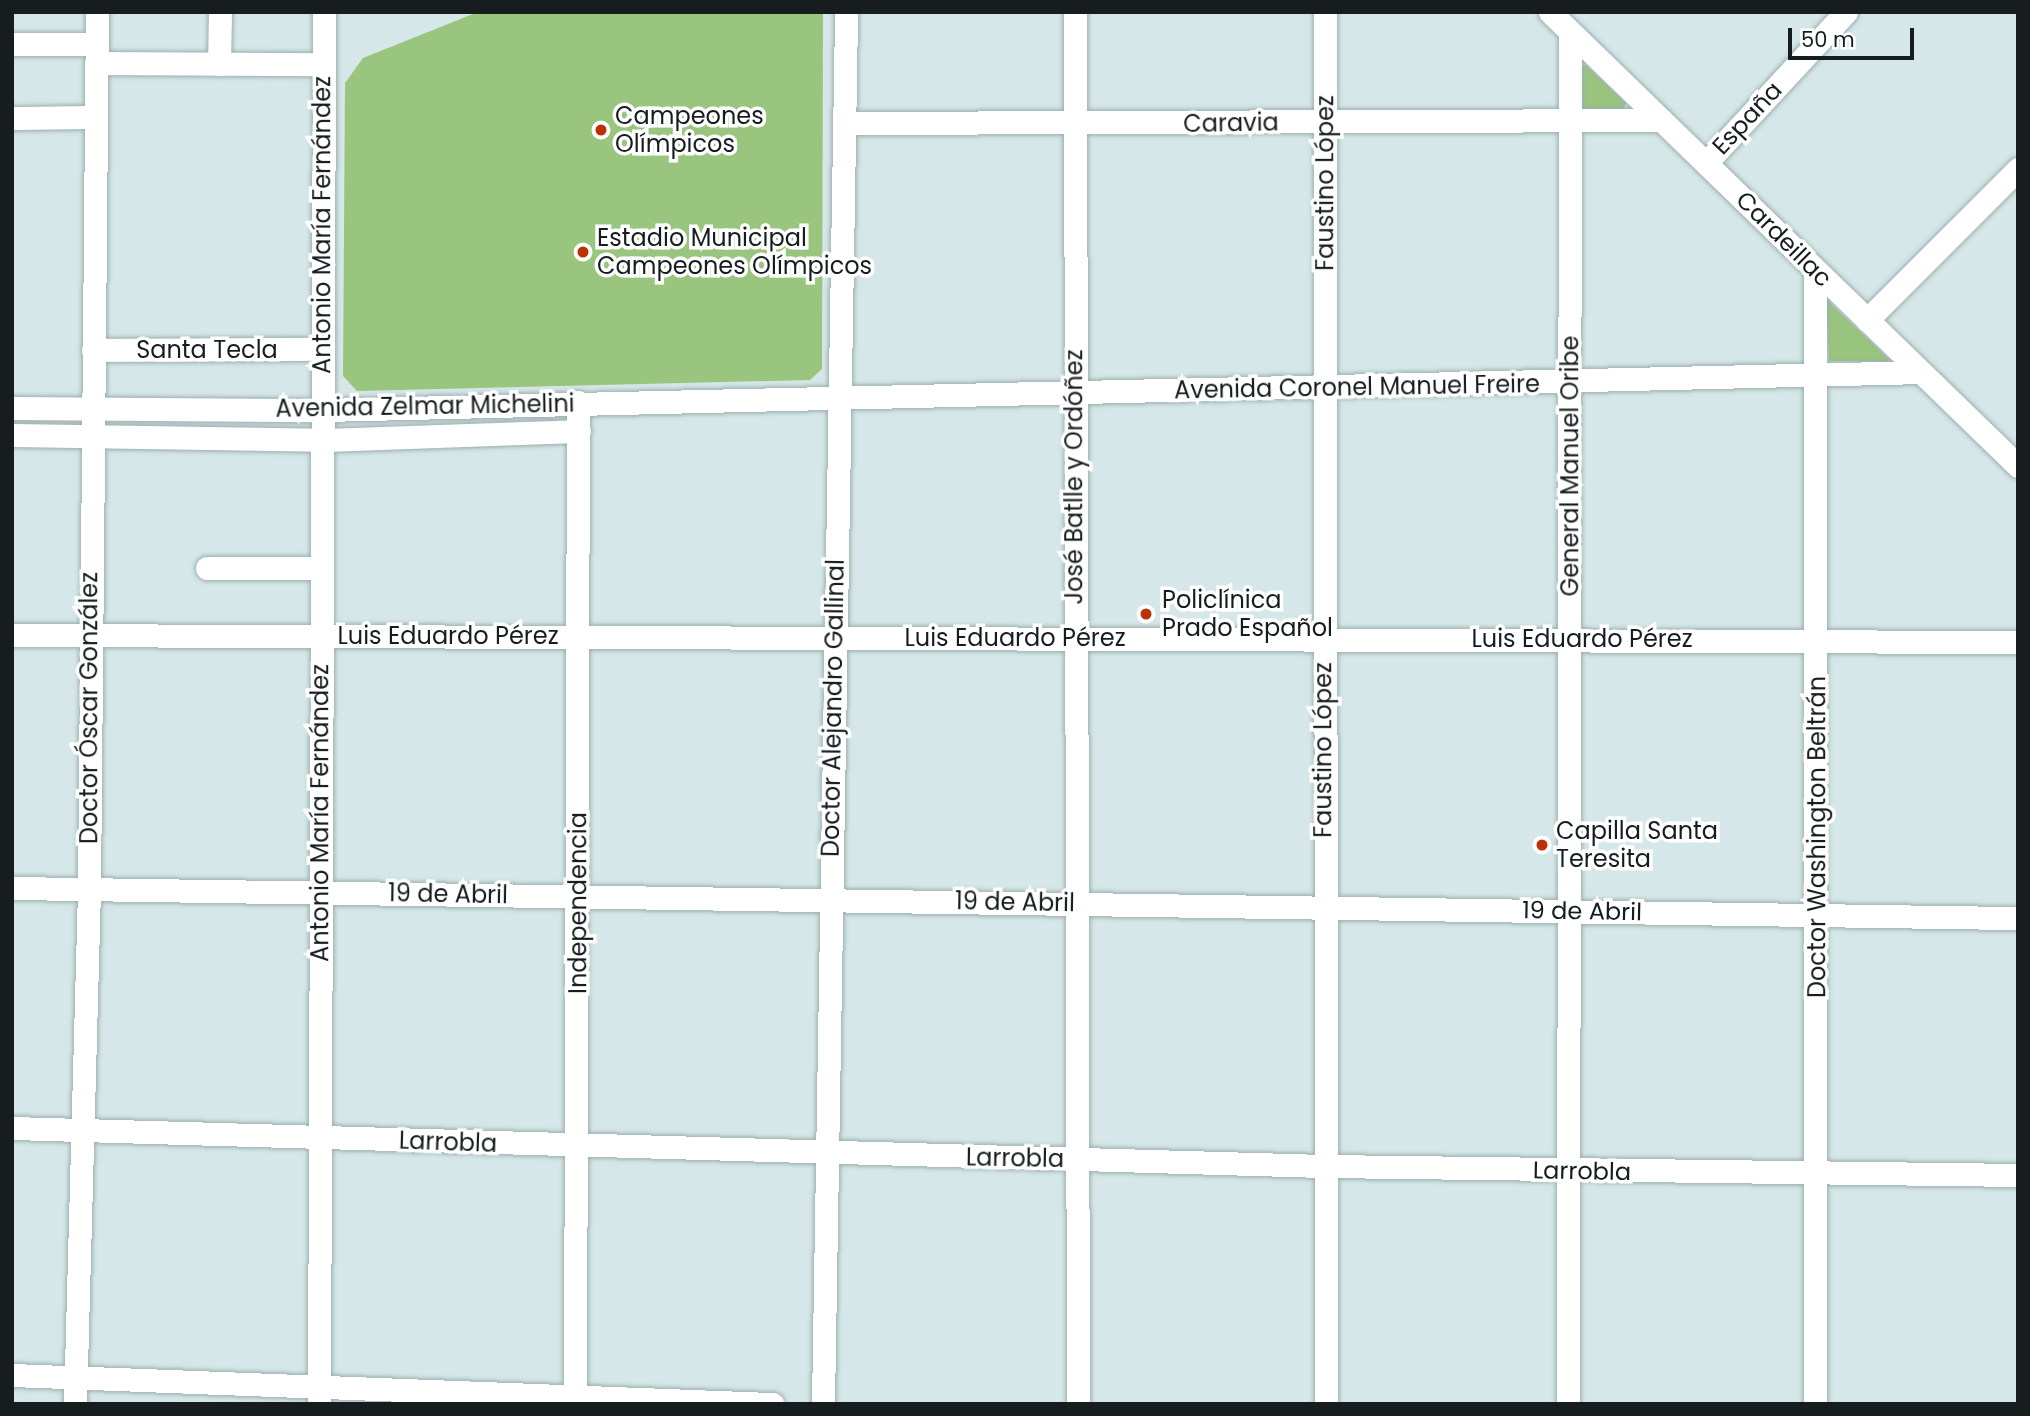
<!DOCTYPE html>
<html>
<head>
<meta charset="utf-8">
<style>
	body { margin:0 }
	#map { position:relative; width:2030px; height:1416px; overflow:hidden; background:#d5e7e8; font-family:Poppins,sans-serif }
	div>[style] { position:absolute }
	.green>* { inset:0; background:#99c57e }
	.roads { filter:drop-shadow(0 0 2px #9daeaf) drop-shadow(0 0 2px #9daeaf) }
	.minor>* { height:23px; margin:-11.5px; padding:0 11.5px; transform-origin:11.5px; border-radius:11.5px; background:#fff }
	.dots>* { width:19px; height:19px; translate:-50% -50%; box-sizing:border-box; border:4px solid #fff; border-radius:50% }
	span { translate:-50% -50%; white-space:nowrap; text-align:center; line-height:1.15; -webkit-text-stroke:7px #fff; paint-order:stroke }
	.poi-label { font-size:24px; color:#171d1e }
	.left { translate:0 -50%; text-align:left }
	.street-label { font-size:24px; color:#171d1e }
	.frame { position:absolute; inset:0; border:14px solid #171d1e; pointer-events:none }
	.scale { position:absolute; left:1788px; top:28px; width:126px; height:32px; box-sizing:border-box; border:4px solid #171d1e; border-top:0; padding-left:9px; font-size:21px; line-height:24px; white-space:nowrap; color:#171d1e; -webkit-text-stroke:5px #fff; paint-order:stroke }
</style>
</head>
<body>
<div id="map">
	<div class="green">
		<div style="clip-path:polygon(478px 12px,823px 12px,822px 369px,810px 380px,357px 391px,343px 376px,345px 83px,363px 58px)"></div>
		<div style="clip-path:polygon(1586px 65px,1626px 103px,1623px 111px,1581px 109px,1577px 66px)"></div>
		<div style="clip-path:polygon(1826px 299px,1889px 359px,1887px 362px,1829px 361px)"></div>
	</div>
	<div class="roads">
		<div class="minor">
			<div style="left:1075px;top:12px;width:1392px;rotate:89.88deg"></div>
			<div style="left:1325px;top:12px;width:1392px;rotate:89.96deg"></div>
			<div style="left:1550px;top:12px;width:652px;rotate:44.13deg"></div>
			<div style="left:12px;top:44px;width:84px"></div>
			<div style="left:96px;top:63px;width:227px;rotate:0.3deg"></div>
			<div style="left:219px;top:64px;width:52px;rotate:-88.9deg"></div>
			<div style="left:12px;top:118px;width:82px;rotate:-0.7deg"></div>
			<div style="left:844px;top:123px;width:817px;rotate:-0.21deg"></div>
			<div style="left:1706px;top:163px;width:206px;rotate:-47.2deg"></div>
			<div style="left:1815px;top:271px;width:1133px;rotate:90deg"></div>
			<div style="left:1867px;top:320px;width:214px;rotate:-45deg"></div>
			<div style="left:93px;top:350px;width:228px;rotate:-0.3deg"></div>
			<div style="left:12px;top:408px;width:311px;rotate:0.4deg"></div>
			<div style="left:323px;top:410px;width:1595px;rotate:-1.36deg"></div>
			<div style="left:12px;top:435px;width:310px;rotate:0.9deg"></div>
			<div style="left:322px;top:440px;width:257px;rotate:-2deg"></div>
			<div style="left:207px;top:568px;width:115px"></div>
			<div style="left:12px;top:635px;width:2006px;rotate:0.2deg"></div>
			<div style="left:12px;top:888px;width:2006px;rotate:0.86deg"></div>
			<div style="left:12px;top:1128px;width:1314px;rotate:1.66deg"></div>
			<div style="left:1325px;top:1166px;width:693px;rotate:0.74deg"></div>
			<div style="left:12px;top:1375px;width:761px;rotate:2.19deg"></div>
			<div style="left:75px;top:1404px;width:514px;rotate:-88.44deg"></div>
			<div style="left:89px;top:890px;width:878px;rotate:-89.48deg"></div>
			<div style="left:319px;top:1404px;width:1392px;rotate:-89.79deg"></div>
			<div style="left:575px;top:1404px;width:1002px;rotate:-89.83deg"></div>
			<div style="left:823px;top:1404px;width:1392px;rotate:-89.05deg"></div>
			<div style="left:1568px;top:1404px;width:1372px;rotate:-89.92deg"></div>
		</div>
	</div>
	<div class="dots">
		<div style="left:601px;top:130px;background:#bb3105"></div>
		<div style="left:583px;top:252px;background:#bb3105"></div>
		<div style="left:1146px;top:614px;background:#bb3105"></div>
		<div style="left:1542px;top:845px;background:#bb3105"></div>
	</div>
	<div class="poi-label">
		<span class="left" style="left:615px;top:130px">Campeones<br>Olímpicos</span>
		<span class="left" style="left:597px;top:252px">Estadio Municipal<br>Campeones Olímpicos</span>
		<span class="left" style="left:1162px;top:614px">Policlínica<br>Prado Español</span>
		<span class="left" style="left:1556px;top:845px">Capilla Santa<br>Teresita</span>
	</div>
	<div class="street-label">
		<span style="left:1747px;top:118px;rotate:-47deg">España</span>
		<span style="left:1231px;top:123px;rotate:-1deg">Caravia</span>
		<span style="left:1325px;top:183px;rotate:-90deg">Faustino López</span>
		<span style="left:322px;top:225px;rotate:-90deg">Antonio María Fernández</span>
		<span style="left:1784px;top:239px;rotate:45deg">Cardeillac</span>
		<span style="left:207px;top:350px">Santa Tecla</span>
		<span style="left:1357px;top:387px;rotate:-1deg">Avenida Coronel Manuel Freire</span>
		<span style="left:425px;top:406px;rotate:-1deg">Avenida Zelmar Michelini</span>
		<span style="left:1570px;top:466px;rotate:-90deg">General Manuel Oribe</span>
		<span style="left:1074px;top:477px;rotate:-90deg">José Batlle y Ordóñez</span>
		<span style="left:448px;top:636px">Luis Eduardo Pérez</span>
		<span style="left:1015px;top:638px">Luis Eduardo Pérez</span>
		<span style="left:1582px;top:639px">Luis Eduardo Pérez</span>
		<span style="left:89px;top:708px;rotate:-90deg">Doctor Óscar González</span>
		<span style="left:833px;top:708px;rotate:-89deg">Doctor Alejandro Gallinal</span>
		<span style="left:1323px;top:750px;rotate:-90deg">Faustino López</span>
		<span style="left:320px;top:813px;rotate:-90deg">Antonio María Fernández</span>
		<span style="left:1817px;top:837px;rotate:-90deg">Doctor Washington Beltrán</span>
		<span style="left:448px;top:894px;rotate:1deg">19 de Abril</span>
		<span style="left:1015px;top:902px;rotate:1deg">19 de Abril</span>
		<span style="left:578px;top:903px;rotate:-90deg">Independencia</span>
		<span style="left:1582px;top:911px;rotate:1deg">19 de Abril</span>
		<span style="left:448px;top:1142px;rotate:2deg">Larrobla</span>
		<span style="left:1015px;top:1158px;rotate:1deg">Larrobla</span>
		<span style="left:1582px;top:1171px;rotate:1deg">Larrobla</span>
	</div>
	<div class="frame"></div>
	<div class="scale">50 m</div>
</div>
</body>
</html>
